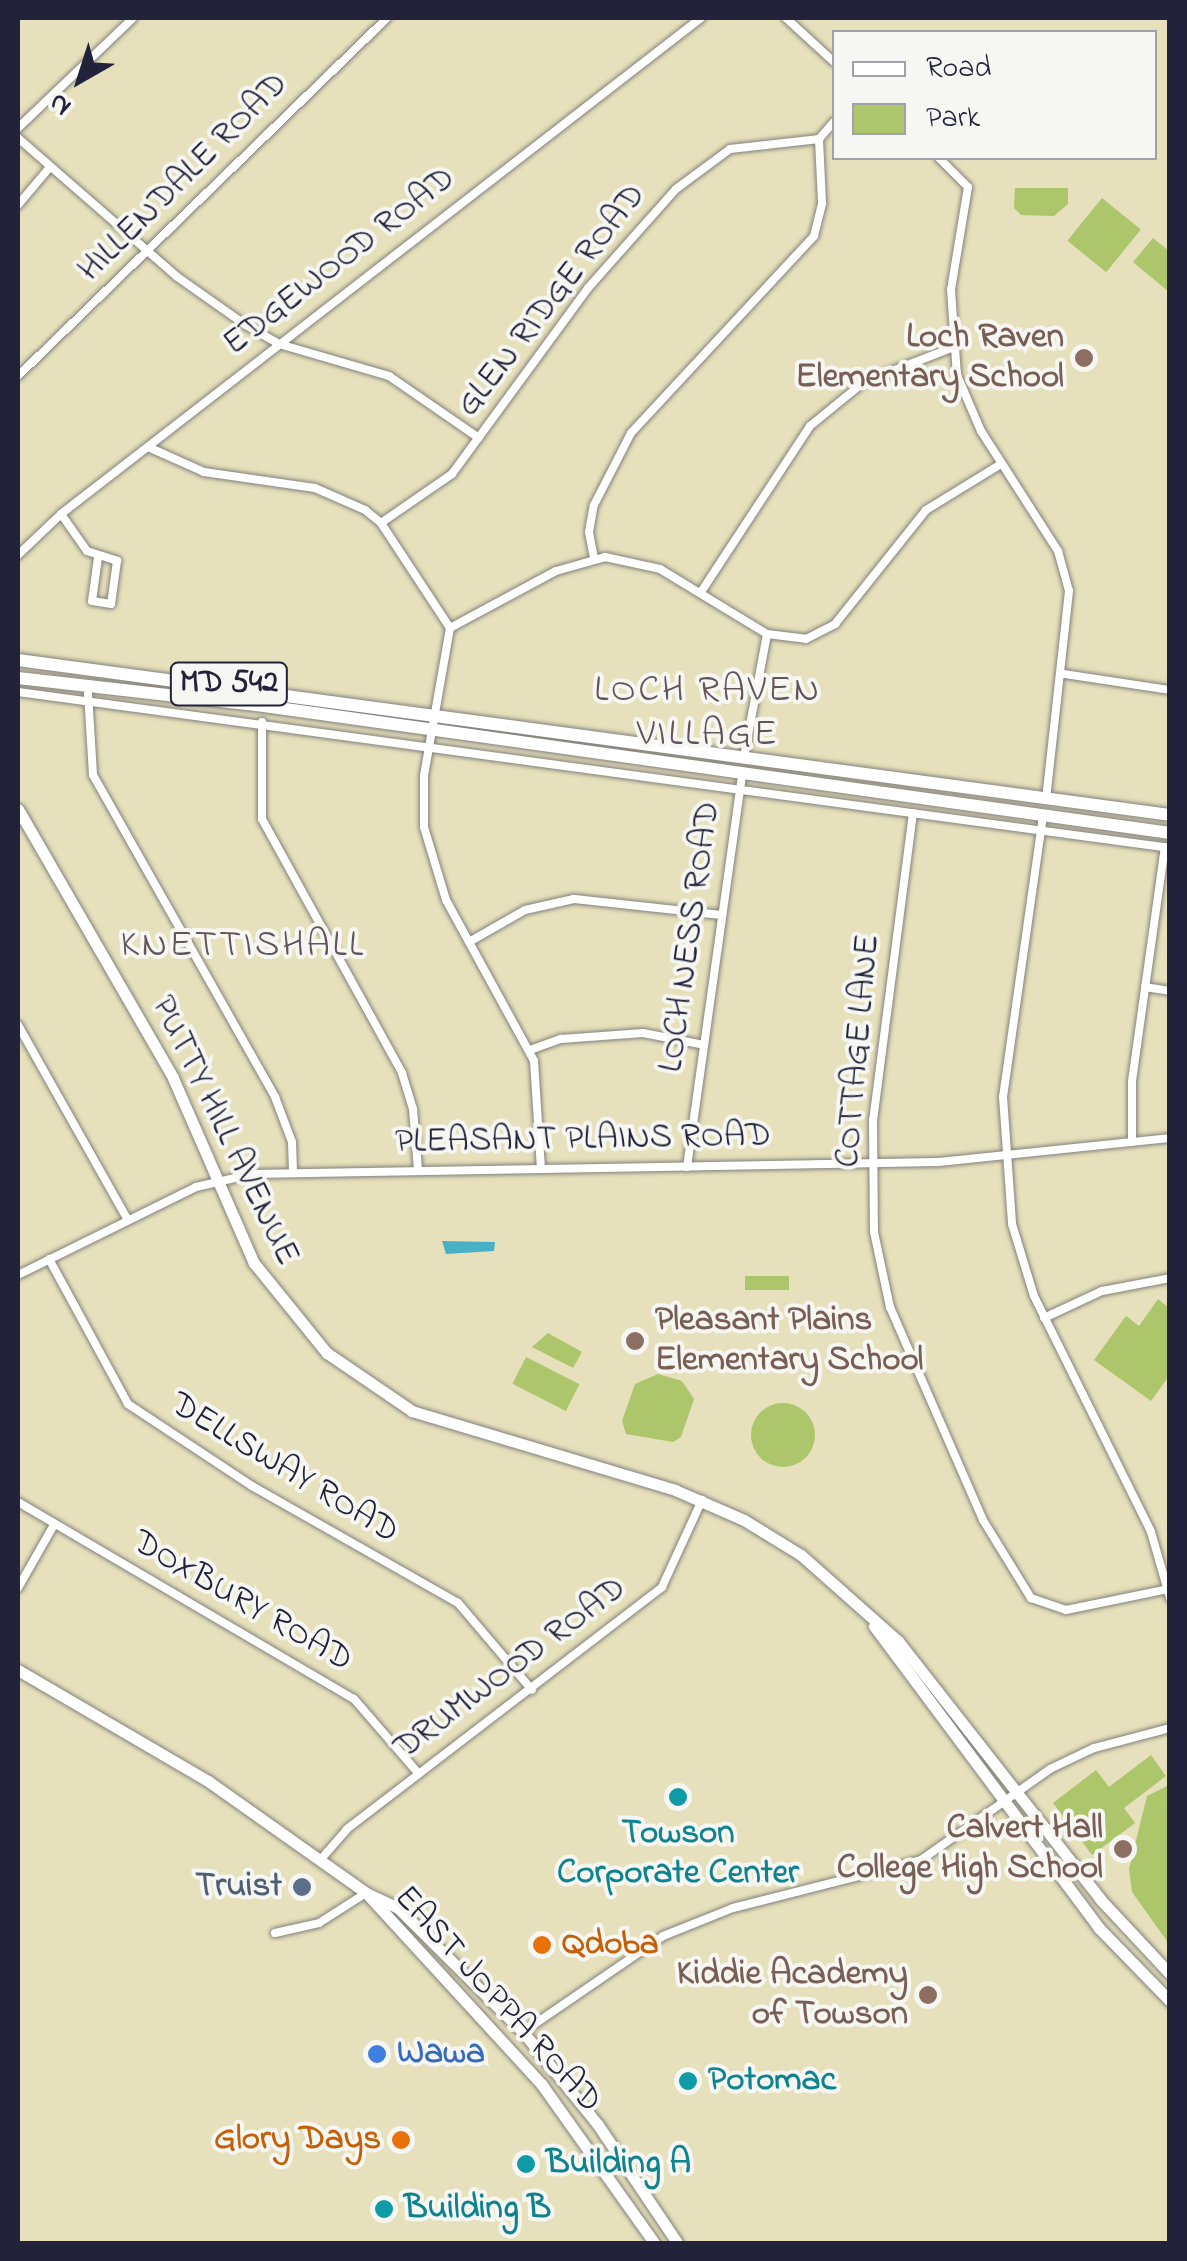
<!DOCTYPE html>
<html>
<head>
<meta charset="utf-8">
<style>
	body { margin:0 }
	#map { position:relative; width:1187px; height:2261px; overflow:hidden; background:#e6e0bc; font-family:"Indie Flower",sans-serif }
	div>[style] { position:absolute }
	.green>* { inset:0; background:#adc56b; transform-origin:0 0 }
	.round { border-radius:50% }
	.water>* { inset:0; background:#49b1c7 }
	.roads { filter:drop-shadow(0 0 2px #84817c) drop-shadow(0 0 2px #84817c) }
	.street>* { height:8px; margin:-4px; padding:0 4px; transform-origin:4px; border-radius:4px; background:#fff }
	.secondary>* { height:11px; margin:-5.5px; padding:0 5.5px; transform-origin:5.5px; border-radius:5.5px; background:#fff }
	.primary>* { height:12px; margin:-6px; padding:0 6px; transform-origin:6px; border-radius:6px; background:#fff }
	.dots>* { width:28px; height:28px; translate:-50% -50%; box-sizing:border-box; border:5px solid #f6f6f2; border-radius:50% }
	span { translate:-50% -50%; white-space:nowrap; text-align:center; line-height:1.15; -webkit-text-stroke:8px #f6f6f2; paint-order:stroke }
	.shield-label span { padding:2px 8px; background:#f6f6f2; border:2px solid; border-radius:8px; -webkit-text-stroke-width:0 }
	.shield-label { font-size:32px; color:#22223b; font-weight:700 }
	.street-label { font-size:35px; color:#22223b }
	.education-label { font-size:35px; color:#785e54; font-weight:700 }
	.right { translate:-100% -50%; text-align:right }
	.left { translate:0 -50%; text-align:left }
	.culture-label { font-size:35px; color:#0d838f; font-weight:700 }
	.service-label { font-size:35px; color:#4e5e75; font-weight:700 }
	.food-label { font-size:35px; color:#c56008; font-weight:700 }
	.shop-label { font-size:35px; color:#366cbe; font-weight:700 }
	.neighbourhood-label { font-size:38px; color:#63545a; letter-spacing:2.5px }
	.frame { position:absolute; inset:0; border:20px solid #22223b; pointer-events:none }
	.legend { position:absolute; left:832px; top:30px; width:325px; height:130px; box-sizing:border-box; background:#f6f6f2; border:2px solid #a1a1a9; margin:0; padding:12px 18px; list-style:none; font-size:30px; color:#22223b }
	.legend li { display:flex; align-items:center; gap:20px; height:50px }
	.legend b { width:50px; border:2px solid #a1a1a9 }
	.north { position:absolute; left:30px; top:30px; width:100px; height:100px; -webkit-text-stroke:8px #f6f6f2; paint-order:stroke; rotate:219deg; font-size:28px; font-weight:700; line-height:40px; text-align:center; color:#22223b }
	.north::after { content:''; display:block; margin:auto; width:35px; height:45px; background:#22223b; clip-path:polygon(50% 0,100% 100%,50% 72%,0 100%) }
</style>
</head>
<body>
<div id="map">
	<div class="green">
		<div style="clip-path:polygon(1015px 188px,1068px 188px,1068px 204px,1054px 216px,1021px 215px,1014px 208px)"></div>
		<div style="left:1102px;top:198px;width:50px;height:55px;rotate:39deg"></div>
		<div style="clip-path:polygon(1153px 238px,1169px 251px,1169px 292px,1133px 262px)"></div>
		<div style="left:745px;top:1276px;width:44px;height:14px"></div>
		<div style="clip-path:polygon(1158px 1299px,1169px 1308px,1169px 1376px,1151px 1401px,1094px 1360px,1126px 1316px,1139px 1326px)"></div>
		<div style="clip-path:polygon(548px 1333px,582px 1352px,573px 1368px,532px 1347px)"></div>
		<div style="left:526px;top:1357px;width:60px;height:30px;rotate:27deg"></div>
		<div style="clip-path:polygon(658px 1374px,682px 1381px,694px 1399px,681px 1437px,673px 1442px,626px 1434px,622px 1421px,635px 1384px)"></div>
		<div class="round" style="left:751px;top:1403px;width:64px;height:64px"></div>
		<div style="clip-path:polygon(1151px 1755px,1166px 1776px,1124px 1808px,1135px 1823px,1092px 1855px,1053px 1803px,1096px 1770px,1109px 1787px)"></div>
		<div style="clip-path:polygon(1169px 1785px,1169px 1944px,1132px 1892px,1129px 1869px,1147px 1796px)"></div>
	</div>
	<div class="water">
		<div style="clip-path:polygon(442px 1241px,495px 1242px,494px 1251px,446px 1254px)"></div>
	</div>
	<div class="roads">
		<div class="street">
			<div style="left:786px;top:18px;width:65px;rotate:42.5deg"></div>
			<div style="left:18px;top:128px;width:159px;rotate:-43.7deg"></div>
			<div style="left:18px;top:138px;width:210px;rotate:41.1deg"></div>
			<div style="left:176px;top:276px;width:83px;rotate:35.2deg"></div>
			<div style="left:244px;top:324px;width:40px;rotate:29.7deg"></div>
			<div style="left:279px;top:344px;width:115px;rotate:16.2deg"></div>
			<div style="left:389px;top:376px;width:109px;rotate:34.6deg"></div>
			<div style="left:939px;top:158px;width:41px;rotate:45deg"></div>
			<div style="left:968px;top:187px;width:104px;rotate:99.4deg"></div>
			<div style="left:951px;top:290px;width:85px;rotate:86deg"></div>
			<div style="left:957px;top:375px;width:61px;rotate:66.8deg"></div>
			<div style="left:981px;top:431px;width:143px;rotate:57.3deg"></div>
			<div style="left:1058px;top:551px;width:41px;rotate:74.6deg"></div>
			<div style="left:1069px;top:591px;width:209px;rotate:96.3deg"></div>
			<div style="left:18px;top:205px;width:50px;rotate:-49.9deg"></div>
			<div style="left:18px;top:376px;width:514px;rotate:-44.13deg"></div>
			<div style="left:148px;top:447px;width:61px;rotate:24.1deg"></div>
			<div style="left:204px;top:472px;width:112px;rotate:8.2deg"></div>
			<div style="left:315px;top:488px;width:55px;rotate:23.7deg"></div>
			<div style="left:365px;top:510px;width:21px;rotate:39deg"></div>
			<div style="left:381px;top:523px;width:126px;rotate:56.7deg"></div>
			<div style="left:61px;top:514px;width:45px;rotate:54.9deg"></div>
			<div style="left:87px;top:551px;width:32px;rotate:18deg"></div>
			<div style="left:117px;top:561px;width:43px;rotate:97.9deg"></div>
			<div style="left:111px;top:604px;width:19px;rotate:-171deg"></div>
			<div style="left:92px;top:601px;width:43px;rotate:-82.1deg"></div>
			<div style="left:381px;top:523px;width:86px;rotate:-34.6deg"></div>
			<div style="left:452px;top:474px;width:230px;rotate:-53.8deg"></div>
			<div style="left:588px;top:288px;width:132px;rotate:-48.4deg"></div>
			<div style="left:676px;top:189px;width:67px;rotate:-36.5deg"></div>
			<div style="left:730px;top:149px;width:90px;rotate:-6.4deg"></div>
			<div style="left:819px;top:139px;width:23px;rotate:-49deg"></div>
			<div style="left:18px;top:555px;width:59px;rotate:-43.6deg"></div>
			<div style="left:61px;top:514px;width:810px;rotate:-37.78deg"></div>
			<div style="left:594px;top:558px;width:26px;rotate:-101deg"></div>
			<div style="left:589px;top:532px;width:27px;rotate:-80deg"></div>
			<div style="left:594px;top:505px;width:81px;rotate:-62.8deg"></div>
			<div style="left:631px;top:433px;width:269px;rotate:-47.1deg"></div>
			<div style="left:814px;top:236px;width:34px;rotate:-76deg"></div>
			<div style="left:822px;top:203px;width:64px;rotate:-92.7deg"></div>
			<div style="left:701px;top:592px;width:199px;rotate:-56.7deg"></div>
			<div style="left:810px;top:426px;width:70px;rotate:-39.2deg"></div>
			<div style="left:864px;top:382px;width:93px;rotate:-21.3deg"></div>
			<div style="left:450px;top:628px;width:120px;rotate:-28.3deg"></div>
			<div style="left:556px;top:571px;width:51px;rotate:-15.9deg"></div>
			<div style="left:605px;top:557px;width:56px;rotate:12.3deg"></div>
			<div style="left:660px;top:569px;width:125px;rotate:31.3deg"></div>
			<div style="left:767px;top:634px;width:39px;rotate:7deg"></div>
			<div style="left:806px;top:639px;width:33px;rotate:-27deg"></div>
			<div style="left:835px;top:624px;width:146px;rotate:-51.4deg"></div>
			<div style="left:926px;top:510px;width:88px;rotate:-31.5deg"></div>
			<div style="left:450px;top:628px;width:150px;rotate:100deg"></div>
			<div style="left:424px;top:776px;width:51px;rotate:90deg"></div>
			<div style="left:424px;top:827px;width:76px;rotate:73.2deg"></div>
			<div style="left:446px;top:900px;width:183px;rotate:61.3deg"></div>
			<div style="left:534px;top:1061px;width:108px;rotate:86.3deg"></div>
			<div style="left:1064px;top:674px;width:107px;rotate:8.6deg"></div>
			<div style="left:18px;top:692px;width:1163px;rotate:7.71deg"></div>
			<div style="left:88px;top:693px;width:82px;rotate:86.5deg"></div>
			<div style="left:93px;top:775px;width:370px;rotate:60.5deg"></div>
			<div style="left:275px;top:1097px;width:48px;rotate:69.3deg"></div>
			<div style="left:292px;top:1142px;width:29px;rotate:88deg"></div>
			<div style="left:262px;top:722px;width:97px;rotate:90deg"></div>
			<div style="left:262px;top:819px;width:290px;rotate:61.1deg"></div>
			<div style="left:402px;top:1073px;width:38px;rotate:73deg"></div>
			<div style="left:413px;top:1109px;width:61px;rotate:85.3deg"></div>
			<div style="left:744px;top:757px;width:125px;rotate:-79.4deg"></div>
			<div style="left:913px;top:813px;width:310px;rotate:97.4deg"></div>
			<div style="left:873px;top:1120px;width:112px;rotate:89.5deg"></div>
			<div style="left:874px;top:1232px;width:77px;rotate:78deg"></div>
			<div style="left:890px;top:1307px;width:232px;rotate:66.4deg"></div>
			<div style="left:983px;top:1520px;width:92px;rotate:58.4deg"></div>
			<div style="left:1031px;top:1598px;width:37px;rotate:19deg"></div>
			<div style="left:1066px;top:1610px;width:104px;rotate:-11.6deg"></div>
			<div style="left:1043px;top:816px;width:284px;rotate:98.1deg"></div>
			<div style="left:1003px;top:1097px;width:127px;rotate:85.9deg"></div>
			<div style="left:1012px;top:1224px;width:75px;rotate:73deg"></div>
			<div style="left:1034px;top:1296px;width:263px;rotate:63.6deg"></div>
			<div style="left:1151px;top:1532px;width:69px;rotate:73.9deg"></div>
			<div style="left:469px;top:942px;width:64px;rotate:-29.7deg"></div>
			<div style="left:525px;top:910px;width:50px;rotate:-12.7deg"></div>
			<div style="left:574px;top:899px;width:149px;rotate:6.2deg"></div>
			<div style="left:1145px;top:987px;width:25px;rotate:9deg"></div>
			<div style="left:18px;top:1025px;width:224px;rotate:60.6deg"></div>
			<div style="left:530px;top:1050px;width:33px;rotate:-20deg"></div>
			<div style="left:561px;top:1039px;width:82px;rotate:-4.2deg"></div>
			<div style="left:643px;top:1033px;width:62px;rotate:11.1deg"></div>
			<div style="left:1132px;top:1142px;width:61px;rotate:-90deg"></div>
			<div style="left:1132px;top:1081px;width:236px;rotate:-82deg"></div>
			<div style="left:687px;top:1167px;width:397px;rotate:-82deg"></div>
			<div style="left:49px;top:1259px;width:165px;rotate:61.4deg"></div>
			<div style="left:128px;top:1404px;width:149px;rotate:33.5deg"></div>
			<div style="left:252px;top:1486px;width:237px;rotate:29.6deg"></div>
			<div style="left:458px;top:1603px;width:114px;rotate:49.6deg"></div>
			<div style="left:18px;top:1275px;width:199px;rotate:-26.3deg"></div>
			<div style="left:196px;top:1187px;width:57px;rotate:-13.1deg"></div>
			<div style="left:252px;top:1174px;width:686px;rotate:-1deg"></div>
			<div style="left:938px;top:1162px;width:233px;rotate:-5.9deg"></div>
			<div style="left:1044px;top:1318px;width:64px;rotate:-25deg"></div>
			<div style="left:1102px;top:1291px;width:69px;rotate:-10.8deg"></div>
			<div style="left:18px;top:1502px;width:389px;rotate:30.4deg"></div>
			<div style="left:354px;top:1699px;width:99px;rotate:49.1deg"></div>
			<div style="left:18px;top:1588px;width:73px;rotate:-60.3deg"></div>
			<div style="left:322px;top:1858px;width:38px;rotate:-49deg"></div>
			<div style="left:347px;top:1829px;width:397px;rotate:-37.5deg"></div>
			<div style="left:662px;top:1587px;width:96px;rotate:-65.3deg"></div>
			<div style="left:275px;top:1933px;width:45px;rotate:-12.8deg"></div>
			<div style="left:319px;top:1923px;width:56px;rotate:-32.6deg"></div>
			<div style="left:523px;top:2032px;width:170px;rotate:-34.4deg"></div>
			<div style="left:663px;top:1936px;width:75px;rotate:-21.8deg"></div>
			<div style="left:733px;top:1908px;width:194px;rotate:-14.3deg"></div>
			<div style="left:921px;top:1860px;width:158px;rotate:-35.2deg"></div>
			<div style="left:1050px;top:1769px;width:49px;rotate:-25.5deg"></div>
			<div style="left:1094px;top:1748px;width:79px;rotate:-14.7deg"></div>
		</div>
		<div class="secondary">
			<div style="left:18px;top:809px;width:310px;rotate:60deg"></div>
			<div style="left:173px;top:1078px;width:202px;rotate:66.4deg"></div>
			<div style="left:254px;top:1263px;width:116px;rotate:51deg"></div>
			<div style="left:327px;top:1353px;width:103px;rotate:34.3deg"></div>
			<div style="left:412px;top:1411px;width:275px;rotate:16.7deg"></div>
			<div style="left:675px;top:1490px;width:75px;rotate:23.5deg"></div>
			<div style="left:744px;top:1520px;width:67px;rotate:31.6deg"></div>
			<div style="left:801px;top:1555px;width:130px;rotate:41.6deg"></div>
			<div style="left:898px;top:1641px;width:328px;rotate:51.9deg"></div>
			<div style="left:1100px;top:1899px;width:103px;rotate:47deg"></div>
			<div style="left:874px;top:1626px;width:377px;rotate:53.3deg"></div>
			<div style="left:1099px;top:1928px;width:102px;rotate:45.8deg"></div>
			<div style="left:18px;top:1670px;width:220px;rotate:30.3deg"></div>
			<div style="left:208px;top:1781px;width:194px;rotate:35.3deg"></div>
			<div style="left:366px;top:1893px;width:35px;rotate:25deg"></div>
			<div style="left:398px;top:1908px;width:176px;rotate:44.8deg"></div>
			<div style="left:523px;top:2032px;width:119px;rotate:51.1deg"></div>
			<div style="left:598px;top:2125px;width:143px;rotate:56.1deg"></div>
			<div style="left:369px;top:1896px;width:256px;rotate:47.5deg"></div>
			<div style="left:542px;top:2085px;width:195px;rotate:54.6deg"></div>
		</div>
		<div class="primary">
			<div style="left:18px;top:660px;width:1162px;rotate:7.66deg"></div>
			<div style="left:18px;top:678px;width:248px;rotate:6.5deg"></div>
			<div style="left:264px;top:706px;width:915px;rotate:7.98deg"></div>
		</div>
	</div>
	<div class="dots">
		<div style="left:1084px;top:358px;background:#8d6e63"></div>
		<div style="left:635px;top:1341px;background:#8d6e63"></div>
		<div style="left:678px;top:1797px;background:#0f9aa8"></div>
		<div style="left:1123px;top:1849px;background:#8d6e63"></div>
		<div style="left:302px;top:1887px;background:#5c6f8a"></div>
		<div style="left:542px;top:1945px;background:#e8710a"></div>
		<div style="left:928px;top:1995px;background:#8d6e63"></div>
		<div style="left:377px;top:2054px;background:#3f7fe0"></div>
		<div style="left:688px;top:2081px;background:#0f9aa8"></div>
		<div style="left:401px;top:2140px;background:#e8710a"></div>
		<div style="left:526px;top:2164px;background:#0f9aa8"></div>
		<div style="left:384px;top:2209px;background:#0f9aa8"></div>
	</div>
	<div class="shield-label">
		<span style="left:229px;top:684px">MD 542</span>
	</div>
	<div class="street-label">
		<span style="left:184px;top:178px;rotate:-45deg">HILLENDALE ROAD</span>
		<span style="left:340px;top:262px;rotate:-38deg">EDGEWOOD ROAD</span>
		<span style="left:552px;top:301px;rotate:-52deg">GLEN RIDGE ROAD</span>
		<span style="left:691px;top:937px;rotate:-82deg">LOCH NESS ROAD</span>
		<span style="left:859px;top:1051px;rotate:-85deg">COTTAGE LANE</span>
		<span style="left:224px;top:1131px;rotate:64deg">PUTTY HILL AVENUE</span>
		<span style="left:583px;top:1140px;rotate:-1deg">PLEASANT PLAINS ROAD</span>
		<span style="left:284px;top:1469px;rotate:31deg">DELLSWAY ROAD</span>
		<span style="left:242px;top:1602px;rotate:30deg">DOXBURY ROAD</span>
		<span style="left:511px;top:1669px;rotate:-37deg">DRUMWOOD ROAD</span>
		<span style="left:497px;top:2000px;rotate:48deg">EAST JOPPA ROAD</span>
	</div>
	<div class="education-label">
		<span class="right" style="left:1064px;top:358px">Loch Raven<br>Elementary School</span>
		<span class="left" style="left:655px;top:1341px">Pleasant Plains<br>Elementary School</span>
		<span class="right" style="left:1103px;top:1849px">Calvert Hall<br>College High School</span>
		<span class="right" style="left:908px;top:1995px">Kiddie Academy<br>of Towson</span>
	</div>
	<div class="culture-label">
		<span style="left:678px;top:1854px">Towson<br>Corporate Center</span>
		<span class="left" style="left:708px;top:2081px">Potomac</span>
		<span class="left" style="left:546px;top:2164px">Building A</span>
		<span class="left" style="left:404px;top:2209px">Building B</span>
	</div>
	<div class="service-label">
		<span class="right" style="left:282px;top:1887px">Truist</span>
	</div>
	<div class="food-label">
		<span class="left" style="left:562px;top:1945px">Qdoba</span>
		<span class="right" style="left:381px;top:2140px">Glory Days</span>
	</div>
	<div class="shop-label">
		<span class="left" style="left:397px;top:2054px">Wawa</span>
	</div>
	<div class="neighbourhood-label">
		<span style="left:708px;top:714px">LOCH RAVEN<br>VILLAGE</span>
		<span style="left:243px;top:947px">KNETTISHALL</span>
	</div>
	<div class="frame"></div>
	<ul class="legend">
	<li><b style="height:12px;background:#fff"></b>Road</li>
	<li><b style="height:28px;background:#adc56b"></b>Park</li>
	</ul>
	<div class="north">N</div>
</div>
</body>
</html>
